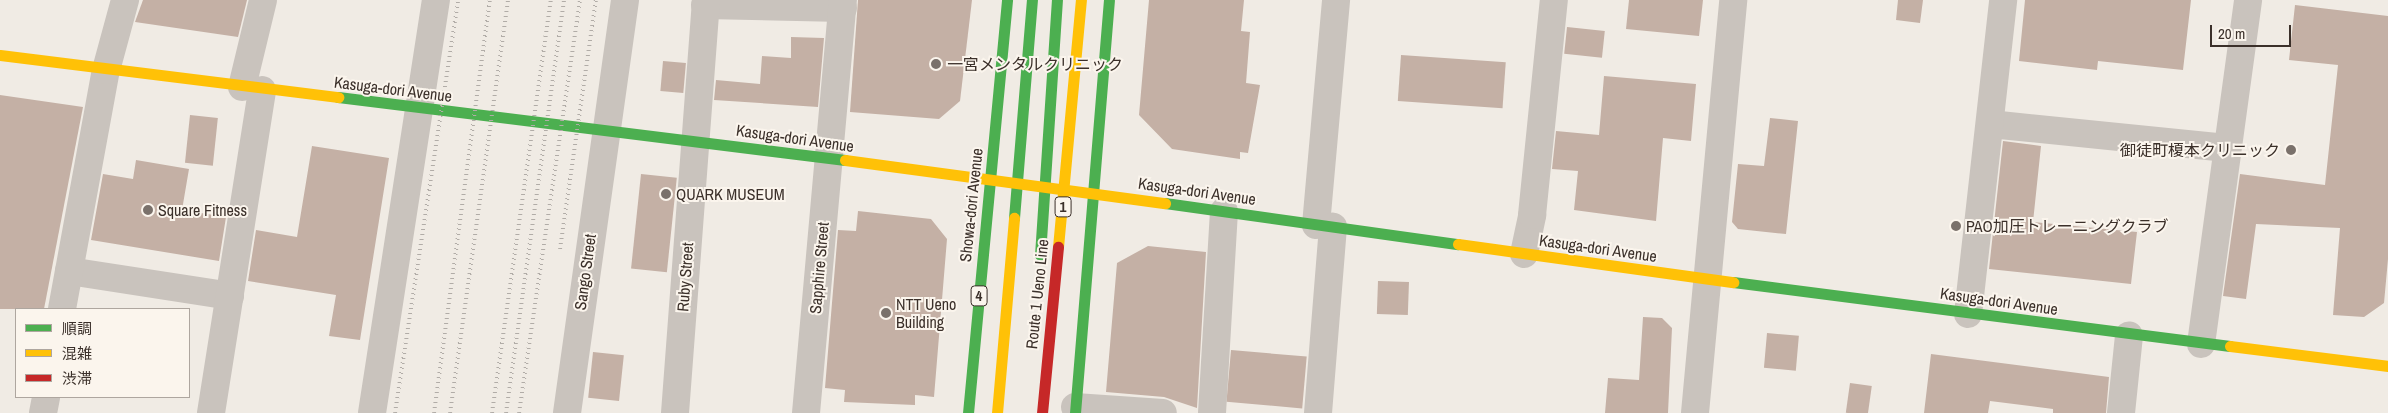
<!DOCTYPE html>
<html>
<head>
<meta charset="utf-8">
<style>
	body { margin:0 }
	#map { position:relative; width:2388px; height:413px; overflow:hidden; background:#f0ebe4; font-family:"Archivo Narrow","Noto Sans JP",sans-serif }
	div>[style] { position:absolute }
	.building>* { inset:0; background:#c4b0a5; transform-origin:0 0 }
	.street>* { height:28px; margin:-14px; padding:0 14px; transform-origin:14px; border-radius:14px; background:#c9c3bd }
	.fast>* { height:11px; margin:-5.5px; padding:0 5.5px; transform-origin:5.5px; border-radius:5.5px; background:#4caf50 }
	.slow>* { height:11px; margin:-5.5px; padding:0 5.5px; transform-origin:5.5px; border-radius:5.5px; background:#ffc107 }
	.jam>* { height:11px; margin:-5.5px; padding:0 5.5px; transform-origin:5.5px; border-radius:5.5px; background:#c62828 }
	.rail>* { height:4px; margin-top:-2px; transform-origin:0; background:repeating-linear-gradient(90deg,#b1aca7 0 1px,transparent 0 5px) }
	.dots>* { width:14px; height:14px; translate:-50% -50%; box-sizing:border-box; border:2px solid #fbf5ed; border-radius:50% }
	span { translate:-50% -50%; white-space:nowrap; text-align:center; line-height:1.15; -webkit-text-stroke:4px #fbf5ed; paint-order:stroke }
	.shield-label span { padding:1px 4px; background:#fbf5ed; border:1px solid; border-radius:4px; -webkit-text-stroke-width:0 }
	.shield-label { font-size:15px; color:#3b302a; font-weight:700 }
	.poi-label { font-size:16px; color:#3b302a }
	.left { translate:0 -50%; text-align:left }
	.right { translate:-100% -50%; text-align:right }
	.street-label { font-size:16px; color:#3b302a }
	.legend { position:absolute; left:15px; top:308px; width:175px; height:90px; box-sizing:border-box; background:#fbf5ed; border:1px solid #aea69f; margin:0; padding:6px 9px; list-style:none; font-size:15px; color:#3b302a }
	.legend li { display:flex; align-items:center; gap:10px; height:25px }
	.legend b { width:25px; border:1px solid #aea69f }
	.scale { position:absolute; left:2210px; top:25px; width:81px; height:22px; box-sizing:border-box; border:2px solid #3b302a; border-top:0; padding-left:6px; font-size:15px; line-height:18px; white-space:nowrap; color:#3b302a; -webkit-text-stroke:4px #fbf5ed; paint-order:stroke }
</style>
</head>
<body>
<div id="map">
	<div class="building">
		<div style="clip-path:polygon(143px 0,247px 0,238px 37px,135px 22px)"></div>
		<div style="clip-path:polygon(858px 0,972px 0,960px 101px,939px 119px,850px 112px)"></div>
		<div style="clip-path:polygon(1149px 0,1244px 0,1241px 31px,1250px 32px,1246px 83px,1260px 85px,1248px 153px,1240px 152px,1240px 159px,1172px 149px,1139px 115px)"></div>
		<div style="clip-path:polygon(1629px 0,1703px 0,1699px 36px,1626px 29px)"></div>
		<div style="clip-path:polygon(1898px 0,1923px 0,1920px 23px,1896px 20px)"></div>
		<div style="clip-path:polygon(2025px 0,2191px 0,2183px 70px,2098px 61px,2097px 70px,2019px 61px)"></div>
		<div style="clip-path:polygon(2295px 5px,2388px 16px,2388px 259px,2384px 303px,2364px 317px,2333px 315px,2340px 228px,2256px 224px,2246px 299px,2223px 296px,2240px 174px,2325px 185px,2338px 65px,2289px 60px)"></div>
		<div style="left:1567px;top:27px;width:38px;height:27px;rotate:6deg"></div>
		<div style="clip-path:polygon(791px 37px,824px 38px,818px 107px,714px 100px,716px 80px,760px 84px,762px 56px,791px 58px)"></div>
		<div style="left:1401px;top:55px;width:105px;height:46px;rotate:4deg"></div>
		<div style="left:663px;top:61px;width:23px;height:30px;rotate:5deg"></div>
		<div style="clip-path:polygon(1604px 76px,1696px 84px,1691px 141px,1663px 138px,1656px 221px,1574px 210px,1578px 171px,1552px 169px,1556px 131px,1599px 135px)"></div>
		<div style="clip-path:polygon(0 95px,83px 107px,44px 309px,0 309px)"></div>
		<div style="left:190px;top:115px;width:28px;height:48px;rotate:6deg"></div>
		<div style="clip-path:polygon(1770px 118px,1798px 121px,1786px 234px,1738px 229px,1732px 222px,1738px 164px,1764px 166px)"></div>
		<div style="clip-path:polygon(2003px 141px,2041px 146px,2033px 222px,2137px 232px,2131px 284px,1989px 269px)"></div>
		<div style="clip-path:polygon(312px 146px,389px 158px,360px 340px,329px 336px,336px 295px,248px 281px,256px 230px,297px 237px)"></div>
		<div style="clip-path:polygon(136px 160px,189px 169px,182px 210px,226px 217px,219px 261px,91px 240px,103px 174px,133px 179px)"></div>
		<div style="left:641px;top:174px;width:36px;height:95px;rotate:6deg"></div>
		<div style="clip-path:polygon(858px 211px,931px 219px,947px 239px,934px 397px,915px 395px,915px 405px,844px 402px,845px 390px,825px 388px,838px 230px,856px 231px)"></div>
		<div style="clip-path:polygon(1148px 246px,1206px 252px,1197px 408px,1164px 397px,1106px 392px,1117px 263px)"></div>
		<div style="left:1378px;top:281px;width:31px;height:33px;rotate:2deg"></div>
		<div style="clip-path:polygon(1643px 317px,1662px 318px,1672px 328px,1668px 413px,1605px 413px,1608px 378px,1639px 380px)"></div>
		<div style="left:1767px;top:333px;width:32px;height:35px;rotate:5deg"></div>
		<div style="left:1231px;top:350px;width:76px;height:52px;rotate:5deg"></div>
		<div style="left:593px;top:352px;width:31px;height:46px;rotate:6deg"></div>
		<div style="clip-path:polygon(1931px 354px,2109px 377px,2106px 413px,2053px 413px,2053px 409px,1990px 401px,1988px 413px,1924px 413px)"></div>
		<div style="left:1850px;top:383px;width:22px;height:30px;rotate:8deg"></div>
	</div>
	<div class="street">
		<div style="left:705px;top:5px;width:138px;rotate:1.2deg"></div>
		<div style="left:242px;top:87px;width:89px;rotate:-76.4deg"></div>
		<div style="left:1990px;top:124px;width:238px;rotate:5.8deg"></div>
		<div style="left:1316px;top:225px;width:226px;rotate:-84.9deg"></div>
		<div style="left:1524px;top:254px;width:40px;rotate:-78deg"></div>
		<div style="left:1532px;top:215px;width:216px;rotate:-84.2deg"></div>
		<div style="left:69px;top:271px;width:163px;rotate:8.8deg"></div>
		<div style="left:62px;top:309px;width:243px;rotate:-79.6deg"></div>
		<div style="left:106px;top:70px;width:73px;rotate:-74.8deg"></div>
		<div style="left:1968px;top:314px;width:316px;rotate:-83.6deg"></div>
		<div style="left:2201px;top:344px;width:347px;rotate:-82.2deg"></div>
		<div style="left:1075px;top:407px;width:88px;rotate:3.9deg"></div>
		<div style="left:43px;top:413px;width:16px;rotate:-79deg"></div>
		<div style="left:211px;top:413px;width:327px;rotate:-81deg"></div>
		<div style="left:372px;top:413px;width:418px;rotate:-81.2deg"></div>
		<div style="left:567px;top:413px;width:417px;rotate:-82deg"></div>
		<div style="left:675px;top:413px;width:414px;rotate:-85.7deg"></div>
		<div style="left:806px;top:413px;width:415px;rotate:-84.9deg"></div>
		<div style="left:1212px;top:413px;width:202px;rotate:-86.6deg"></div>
		<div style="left:1318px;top:413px;width:187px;rotate:-85.4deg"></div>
		<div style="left:1695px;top:413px;width:415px;rotate:-84.7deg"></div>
		<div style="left:2121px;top:413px;width:78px;rotate:-84.1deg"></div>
	</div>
	<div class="fast">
		<div style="left:338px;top:97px;width:511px;rotate:7.08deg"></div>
		<div style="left:1165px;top:203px;width:296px;rotate:8deg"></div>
		<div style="left:1014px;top:218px;width:219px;rotate:-85.3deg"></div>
		<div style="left:1040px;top:255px;width:256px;rotate:-86.2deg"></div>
		<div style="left:1733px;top:282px;width:501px;rotate:7.34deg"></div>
		<div style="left:968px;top:413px;width:415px;rotate:-84.6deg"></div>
		<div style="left:1075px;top:413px;width:414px;rotate:-85.3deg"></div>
	</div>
	<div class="slow">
		<div style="left:0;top:55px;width:341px;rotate:7.1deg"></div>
		<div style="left:845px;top:160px;width:323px;rotate:7.7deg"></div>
		<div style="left:1458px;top:244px;width:278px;rotate:7.9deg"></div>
		<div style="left:1058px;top:247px;width:248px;rotate:-84.7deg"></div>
		<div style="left:2230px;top:346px;width:159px;rotate:7.2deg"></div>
		<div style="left:997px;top:413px;width:196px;rotate:-85deg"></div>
	</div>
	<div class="jam">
		<div style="left:1042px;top:413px;width:167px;rotate:-84.5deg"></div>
	</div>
	<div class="rail">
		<div style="left:560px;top:249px;width:252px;rotate:-81.8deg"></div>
		<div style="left:395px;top:413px;width:418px;rotate:-81.3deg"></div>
		<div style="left:434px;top:413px;width:417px;rotate:-82.3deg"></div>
		<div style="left:450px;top:413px;width:417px;rotate:-82deg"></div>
		<div style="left:492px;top:413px;width:417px;rotate:-81.9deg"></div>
		<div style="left:506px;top:413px;width:417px;rotate:-82deg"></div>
		<div style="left:519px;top:413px;width:417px;rotate:-81.6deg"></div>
	</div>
	<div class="dots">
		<div style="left:936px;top:64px;background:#7a716b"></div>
		<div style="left:2291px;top:150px;background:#7a716b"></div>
		<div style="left:666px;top:194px;background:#7a716b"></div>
		<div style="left:148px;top:210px;background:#7a716b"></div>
		<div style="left:1956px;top:226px;background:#7a716b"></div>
		<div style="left:886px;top:313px;background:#7a716b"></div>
	</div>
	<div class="shield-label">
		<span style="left:1063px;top:207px">1</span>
		<span style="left:979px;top:296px">4</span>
	</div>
	<div class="poi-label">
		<span class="left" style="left:947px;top:64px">一宮メンタルクリニック</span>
		<span class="right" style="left:2280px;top:150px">御徒町榎本クリニック</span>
		<span class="left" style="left:676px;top:194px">QUARK MUSEUM</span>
		<span class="left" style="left:158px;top:210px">Square Fitness</span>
		<span class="left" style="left:1966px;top:226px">PAO加圧トレーニングクラブ</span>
		<span class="left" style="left:896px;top:313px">NTT Ueno<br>Building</span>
	</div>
	<div class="street-label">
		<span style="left:393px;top:89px;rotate:7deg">Kasuga-dori Avenue</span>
		<span style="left:795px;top:138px;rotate:8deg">Kasuga-dori Avenue</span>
		<span style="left:1197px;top:191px;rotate:8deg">Kasuga-dori Avenue</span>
		<span style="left:971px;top:205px;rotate:-84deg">Showa-dori Avenue</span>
		<span style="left:1598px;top:248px;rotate:8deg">Kasuga-dori Avenue</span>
		<span style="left:819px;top:268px;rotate:-85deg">Sapphire Street</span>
		<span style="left:585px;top:272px;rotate:-82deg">Sango Street</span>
		<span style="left:685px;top:277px;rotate:-86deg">Ruby Street</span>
		<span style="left:1037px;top:294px;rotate:-84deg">Route 1 Ueno Line</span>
		<span style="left:1999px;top:301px;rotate:8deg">Kasuga-dori Avenue</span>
	</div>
	<ul class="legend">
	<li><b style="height:6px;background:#4caf50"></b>順調</li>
	<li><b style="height:6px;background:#ffc107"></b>混雑</li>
	<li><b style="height:6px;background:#c62828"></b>渋滞</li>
	</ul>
	<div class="scale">20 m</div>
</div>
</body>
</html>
